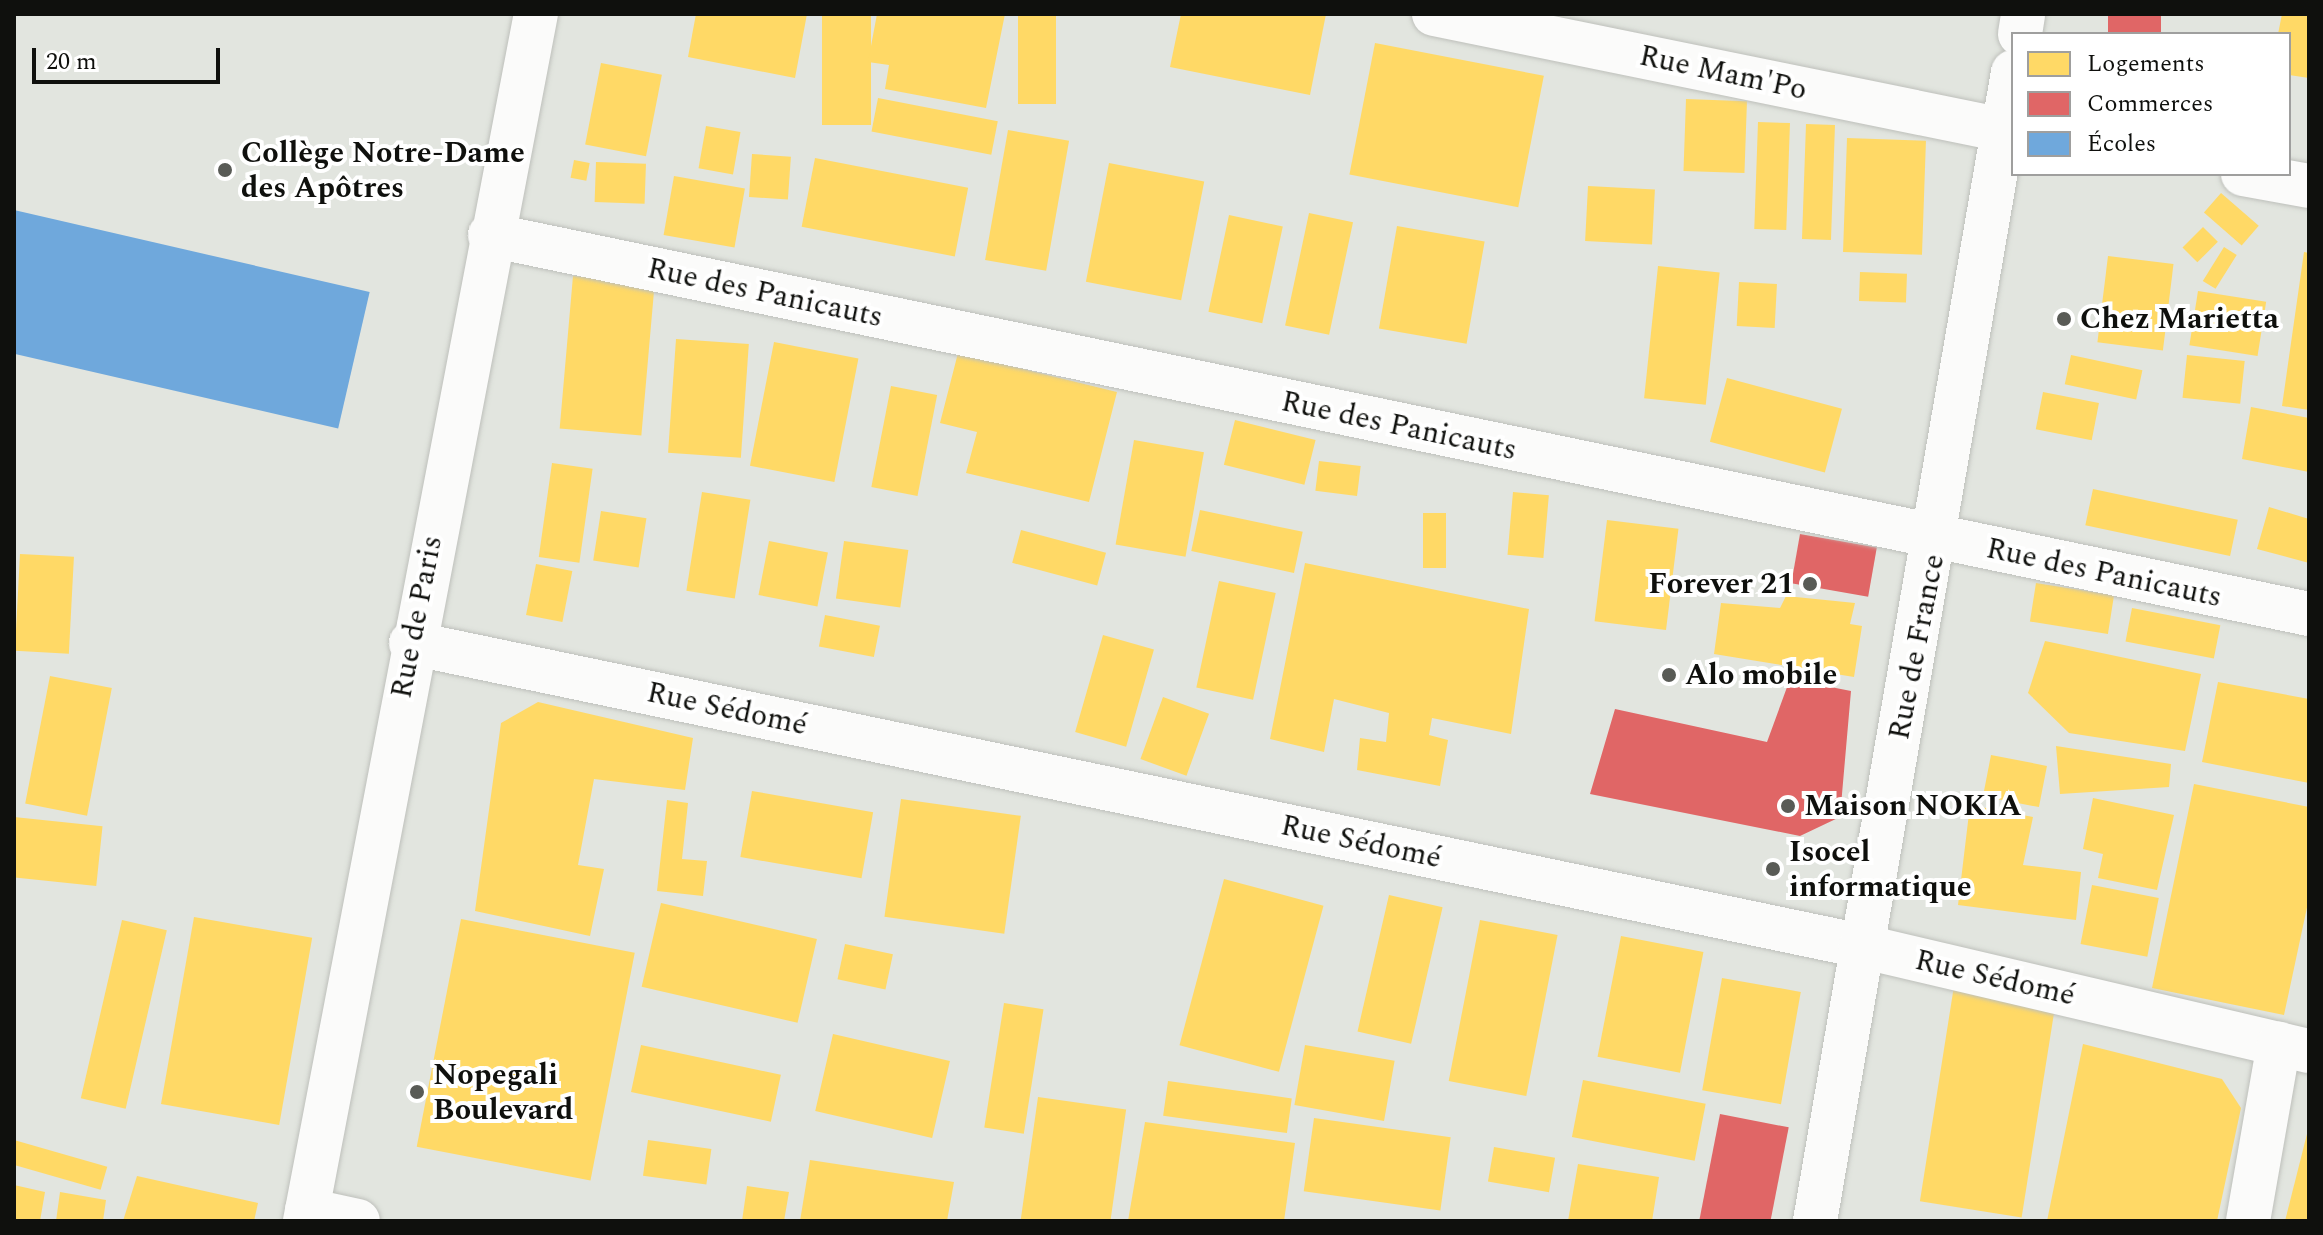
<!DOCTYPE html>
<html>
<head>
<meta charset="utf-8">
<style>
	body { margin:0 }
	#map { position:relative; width:2323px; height:1235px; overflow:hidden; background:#e2e5df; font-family:Spectral,serif }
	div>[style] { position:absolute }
	.homes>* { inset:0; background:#ffd966; transform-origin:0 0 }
	.shops>* { inset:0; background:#e06666; transform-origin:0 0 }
	.schools>* { inset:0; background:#6fa8dc; transform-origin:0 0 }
	.roads { filter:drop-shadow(0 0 2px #bec0bb) drop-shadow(0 0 2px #bec0bb) }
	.minor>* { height:44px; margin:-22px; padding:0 22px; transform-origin:22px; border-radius:22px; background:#fbfbfa }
	.tertiary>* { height:44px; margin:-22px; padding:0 22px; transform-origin:22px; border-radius:22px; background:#fbfbfa }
	.trunk>* { height:44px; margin:-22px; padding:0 22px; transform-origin:22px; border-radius:22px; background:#fbfbfa }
	.dots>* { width:22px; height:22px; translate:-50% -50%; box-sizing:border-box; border:4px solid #fff; border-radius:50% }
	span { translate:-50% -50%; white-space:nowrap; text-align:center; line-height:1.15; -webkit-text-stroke:8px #fff; paint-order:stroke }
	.street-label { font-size:30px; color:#0f100d }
	.poi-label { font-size:30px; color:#0f100d; font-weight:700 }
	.left { translate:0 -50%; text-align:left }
	.right { translate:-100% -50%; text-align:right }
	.frame { position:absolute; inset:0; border:16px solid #0f100d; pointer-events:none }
	.legend { position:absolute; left:2011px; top:32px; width:280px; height:144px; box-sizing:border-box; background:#fff; border:2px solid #9f9f9e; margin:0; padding:10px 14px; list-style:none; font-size:24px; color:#0f100d }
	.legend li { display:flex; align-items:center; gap:16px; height:40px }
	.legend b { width:40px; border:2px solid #9f9f9e }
	.scale { position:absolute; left:32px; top:48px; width:188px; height:36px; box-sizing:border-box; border:4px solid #0f100d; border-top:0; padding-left:10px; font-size:24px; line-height:28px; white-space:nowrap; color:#0f100d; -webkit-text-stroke:6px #fff; paint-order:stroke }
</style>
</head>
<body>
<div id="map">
	<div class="homes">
		<div style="clip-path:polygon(696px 14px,807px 14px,795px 78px,688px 57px)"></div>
		<div style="left:822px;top:14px;width:49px;height:111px"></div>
		<div style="clip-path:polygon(877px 14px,1005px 14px,986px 108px,885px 89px,889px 65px,868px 62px)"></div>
		<div style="left:1018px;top:14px;width:38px;height:90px"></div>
		<div style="clip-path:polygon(1181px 14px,1326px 14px,1310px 95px,1170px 67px)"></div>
		<div style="clip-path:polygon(2282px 14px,2309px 14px,2309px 78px,2289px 75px,2289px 34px,2278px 34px)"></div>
		<div style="left:1375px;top:43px;width:172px;height:134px;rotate:11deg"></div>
		<div style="left:601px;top:63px;width:62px;height:83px;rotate:11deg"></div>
		<div style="left:878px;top:98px;width:122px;height:34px;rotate:11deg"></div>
		<div style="left:1686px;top:99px;width:61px;height:72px;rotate:2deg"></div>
		<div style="left:1758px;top:122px;width:32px;height:107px;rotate:2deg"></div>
		<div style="left:1806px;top:124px;width:29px;height:115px;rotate:2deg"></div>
		<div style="left:706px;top:126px;width:35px;height:43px;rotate:10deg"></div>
		<div style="left:1008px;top:130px;width:62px;height:132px;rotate:10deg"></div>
		<div style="left:1847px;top:138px;width:79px;height:114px;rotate:2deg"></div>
		<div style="left:752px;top:154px;width:39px;height:43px;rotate:4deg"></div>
		<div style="left:815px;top:158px;width:156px;height:70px;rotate:11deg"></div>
		<div style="left:574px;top:160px;width:16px;height:18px;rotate:11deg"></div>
		<div style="left:596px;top:162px;width:50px;height:40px;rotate:2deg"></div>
		<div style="left:1109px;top:163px;width:97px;height:121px;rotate:11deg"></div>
		<div style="left:674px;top:176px;width:72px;height:60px;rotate:10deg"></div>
		<div style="left:1588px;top:186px;width:67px;height:55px;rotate:3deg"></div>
		<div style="left:2221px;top:193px;width:50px;height:26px;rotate:41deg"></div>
		<div style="left:1309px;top:213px;width:45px;height:115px;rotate:12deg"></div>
		<div style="left:1229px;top:215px;width:55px;height:99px;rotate:12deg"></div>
		<div style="left:1397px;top:226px;width:89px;height:104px;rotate:10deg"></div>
		<div style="left:2203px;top:227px;width:21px;height:29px;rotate:45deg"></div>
		<div style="left:2224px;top:247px;width:15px;height:40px;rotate:32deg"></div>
		<div style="clip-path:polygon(2304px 252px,2309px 253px,2309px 410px,2282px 406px)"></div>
		<div style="left:2108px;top:256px;width:66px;height:87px;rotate:7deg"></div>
		<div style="left:1658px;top:266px;width:62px;height:133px;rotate:6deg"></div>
		<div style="left:1860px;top:272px;width:47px;height:29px;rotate:2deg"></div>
		<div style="left:573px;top:276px;width:82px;height:153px;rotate:5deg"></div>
		<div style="left:1739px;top:282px;width:38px;height:44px;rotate:3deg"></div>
		<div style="left:2198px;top:291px;width:69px;height:55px;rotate:9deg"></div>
		<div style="left:676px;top:339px;width:73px;height:114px;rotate:4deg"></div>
		<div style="left:774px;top:342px;width:86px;height:126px;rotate:11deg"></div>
		<div style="clip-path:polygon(958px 353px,1117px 392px,1089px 502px,966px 473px,977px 432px,940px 423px)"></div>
		<div style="left:2071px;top:355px;width:73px;height:30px;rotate:12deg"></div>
		<div style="left:2187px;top:355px;width:58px;height:43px;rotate:6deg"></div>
		<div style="left:1727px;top:378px;width:119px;height:66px;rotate:15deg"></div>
		<div style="left:891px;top:386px;width:47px;height:103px;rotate:11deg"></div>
		<div style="left:2043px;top:392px;width:57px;height:38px;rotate:11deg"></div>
		<div style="clip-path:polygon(2251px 407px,2309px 418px,2309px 472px,2242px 459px)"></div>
		<div style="left:1235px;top:420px;width:83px;height:46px;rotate:14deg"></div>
		<div style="left:1134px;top:440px;width:71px;height:106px;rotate:10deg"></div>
		<div style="left:1319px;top:461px;width:42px;height:30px;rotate:7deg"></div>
		<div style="left:552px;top:463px;width:41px;height:95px;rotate:8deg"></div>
		<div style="left:2093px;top:489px;width:148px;height:37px;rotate:12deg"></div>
		<div style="left:702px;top:492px;width:49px;height:100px;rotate:9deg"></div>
		<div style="left:1513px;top:492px;width:36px;height:63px;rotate:5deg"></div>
		<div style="clip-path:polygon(2269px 507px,2309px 519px,2309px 563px,2257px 549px)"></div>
		<div style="left:1200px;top:510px;width:105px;height:42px;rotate:12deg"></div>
		<div style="left:601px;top:511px;width:46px;height:50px;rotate:9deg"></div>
		<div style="left:1423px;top:513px;width:23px;height:55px"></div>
		<div style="left:1607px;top:520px;width:72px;height:102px;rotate:7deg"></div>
		<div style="left:1021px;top:530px;width:88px;height:34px;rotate:15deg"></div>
		<div style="left:769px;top:541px;width:60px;height:55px;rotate:11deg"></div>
		<div style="left:844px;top:541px;width:65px;height:58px;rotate:8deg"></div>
		<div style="left:20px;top:554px;width:54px;height:97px;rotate:3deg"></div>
		<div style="clip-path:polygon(1305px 563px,1529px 609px,1511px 734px,1432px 718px,1429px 735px,1448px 740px,1440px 786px,1357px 770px,1360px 738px,1386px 742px,1389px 713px,1334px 699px,1324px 752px,1270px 739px)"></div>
		<div style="left:536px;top:564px;width:37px;height:52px;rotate:11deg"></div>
		<div style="left:1219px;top:581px;width:58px;height:109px;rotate:12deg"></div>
		<div style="left:2036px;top:583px;width:79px;height:39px;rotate:9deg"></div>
		<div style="clip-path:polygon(1786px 596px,1855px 603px,1850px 624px,1862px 626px,1854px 677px,1714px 654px,1721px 603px,1780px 608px)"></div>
		<div style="left:2132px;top:608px;width:90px;height:34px;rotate:11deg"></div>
		<div style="left:825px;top:615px;width:56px;height:32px;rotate:11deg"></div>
		<div style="left:1103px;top:635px;width:53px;height:101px;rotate:16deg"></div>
		<div style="clip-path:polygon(2045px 641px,2201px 674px,2185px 751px,2069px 733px,2028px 693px)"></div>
		<div style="left:50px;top:676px;width:63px;height:130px;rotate:11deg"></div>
		<div style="clip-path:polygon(2218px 682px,2309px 699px,2309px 783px,2202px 762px)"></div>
		<div style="left:1163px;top:697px;width:49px;height:66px;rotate:20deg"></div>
		<div style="clip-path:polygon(538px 702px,693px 738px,685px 790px,594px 779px,578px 865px,604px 869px,590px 936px,475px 911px,501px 723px)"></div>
		<div style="clip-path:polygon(2056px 746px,2171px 764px,2169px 787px,2060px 794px)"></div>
		<div style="left:1991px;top:755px;width:57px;height:42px;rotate:11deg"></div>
		<div style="clip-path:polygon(2194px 784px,2309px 807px,2309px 898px,2284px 1015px,2152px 988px)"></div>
		<div style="left:752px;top:791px;width:123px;height:67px;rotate:10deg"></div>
		<div style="clip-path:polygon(2093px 798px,2174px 815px,2157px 890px,2098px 878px,2103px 854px,2083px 849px)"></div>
		<div style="left:901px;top:799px;width:121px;height:119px;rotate:8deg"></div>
		<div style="clip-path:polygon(667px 800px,688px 803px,682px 859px,707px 861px,703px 896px,657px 891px)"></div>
		<div style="clip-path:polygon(1970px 805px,2033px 817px,2023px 865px,2081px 872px,2076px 920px,1958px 905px)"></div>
		<div style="left:14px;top:817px;width:89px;height:60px;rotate:6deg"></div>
		<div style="left:1224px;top:879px;width:103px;height:172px;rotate:15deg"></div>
		<div style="left:2092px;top:885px;width:68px;height:60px;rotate:11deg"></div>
		<div style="left:1389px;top:895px;width:55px;height:140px;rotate:13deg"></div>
		<div style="left:661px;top:903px;width:160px;height:86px;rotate:13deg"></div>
		<div style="left:194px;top:917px;width:120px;height:190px;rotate:10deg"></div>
		<div style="left:461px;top:919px;width:177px;height:232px;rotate:11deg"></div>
		<div style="left:122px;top:920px;width:46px;height:183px;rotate:13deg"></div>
		<div style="left:1480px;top:920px;width:79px;height:164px;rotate:11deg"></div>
		<div style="left:1621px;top:936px;width:84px;height:123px;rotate:11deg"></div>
		<div style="left:845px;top:944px;width:49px;height:36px;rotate:12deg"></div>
		<div style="left:1722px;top:978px;width:80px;height:114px;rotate:10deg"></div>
		<div style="left:1954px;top:986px;width:103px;height:218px;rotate:9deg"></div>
		<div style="left:1004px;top:1003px;width:40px;height:126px;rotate:9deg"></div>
		<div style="left:833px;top:1034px;width:120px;height:79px;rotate:13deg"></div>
		<div style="clip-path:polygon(2083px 1044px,2222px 1079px,2241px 1108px,2217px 1221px,2047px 1221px)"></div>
		<div style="left:641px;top:1045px;width:143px;height:48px;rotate:12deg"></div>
		<div style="left:1305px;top:1045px;width:91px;height:61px;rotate:10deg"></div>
		<div style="left:1583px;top:1080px;width:125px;height:58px;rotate:11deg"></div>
		<div style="left:1168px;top:1081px;width:125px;height:35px;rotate:8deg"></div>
		<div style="left:1038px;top:1097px;width:89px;height:125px;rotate:8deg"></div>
		<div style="left:1314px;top:1118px;width:138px;height:74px;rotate:8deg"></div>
		<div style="clip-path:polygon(1145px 1122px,1295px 1143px,1284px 1221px,1128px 1221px)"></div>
		<div style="clip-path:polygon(2308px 1130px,2309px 1221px,2285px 1221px)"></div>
		<div style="left:14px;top:1140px;width:97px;height:24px;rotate:16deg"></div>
		<div style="left:648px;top:1140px;width:64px;height:36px;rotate:8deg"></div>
		<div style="left:1494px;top:1147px;width:62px;height:35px;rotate:10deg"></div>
		<div style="clip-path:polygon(810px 1160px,954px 1182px,947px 1221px,800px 1221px)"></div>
		<div style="clip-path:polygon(1578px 1164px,1659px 1177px,1652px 1221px,1568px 1221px)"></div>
		<div style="clip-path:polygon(137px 1176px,258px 1203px,254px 1221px,123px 1221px)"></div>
		<div style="clip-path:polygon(14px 1185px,45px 1192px,40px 1221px,14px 1221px)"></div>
		<div style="clip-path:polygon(747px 1186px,789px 1192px,784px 1221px,742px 1221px)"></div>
		<div style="clip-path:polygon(60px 1192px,106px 1200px,103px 1221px,56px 1221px)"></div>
	</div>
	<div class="shops">
		<div style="left:2108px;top:14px;width:53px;height:20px"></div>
		<div style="left:1800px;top:534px;width:78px;height:50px;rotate:10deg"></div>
		<div style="clip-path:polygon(1790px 679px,1851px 691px,1840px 817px,1800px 836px,1590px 794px,1615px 709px,1767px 742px)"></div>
		<div style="left:1720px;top:1114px;width:70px;height:109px;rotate:11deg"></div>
	</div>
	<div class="schools">
		<div style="left:14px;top:210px;width:365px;height:140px;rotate:13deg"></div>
	</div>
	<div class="roads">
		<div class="minor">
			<div style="left:1434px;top:14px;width:591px;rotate:11.52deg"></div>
			<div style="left:2243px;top:174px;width:67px;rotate:10.3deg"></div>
			<div style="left:490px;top:235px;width:1858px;rotate:11.77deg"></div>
			<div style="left:411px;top:643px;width:1481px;rotate:11.8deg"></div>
			<div style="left:1861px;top:946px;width:460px;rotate:13.2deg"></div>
			<div style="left:307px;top:1210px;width:52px;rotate:12.2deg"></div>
			<div style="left:2248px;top:1221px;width:180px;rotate:-80.1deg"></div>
		</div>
		<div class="tertiary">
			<div style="left:305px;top:1221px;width:1229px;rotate:-79.17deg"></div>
		</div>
		<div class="trunk">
			<div style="left:2020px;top:34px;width:20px;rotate:-81deg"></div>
			<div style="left:1815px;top:1221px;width:1166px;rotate:-80.22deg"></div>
		</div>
	</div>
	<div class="dots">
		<div style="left:225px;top:170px;background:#595b56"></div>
		<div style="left:2064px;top:319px;background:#595b56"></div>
		<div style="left:1810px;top:584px;background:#595b56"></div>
		<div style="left:1669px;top:675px;background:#595b56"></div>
		<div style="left:1788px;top:806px;background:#595b56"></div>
		<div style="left:1773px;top:869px;background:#595b56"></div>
		<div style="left:417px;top:1092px;background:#595b56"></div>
	</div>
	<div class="street-label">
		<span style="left:1723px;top:73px;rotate:12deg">Rue Mam'Po</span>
		<span style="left:765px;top:293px;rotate:12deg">Rue des Panicauts</span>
		<span style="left:1399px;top:426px;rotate:12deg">Rue des Panicauts</span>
		<span style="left:2104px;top:573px;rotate:12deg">Rue des Panicauts</span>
		<span style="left:417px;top:617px;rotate:-79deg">Rue de Paris</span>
		<span style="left:1917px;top:647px;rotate:-79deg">Rue de France</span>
		<span style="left:727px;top:709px;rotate:12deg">Rue Sédomé</span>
		<span style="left:1361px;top:842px;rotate:12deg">Rue Sédomé</span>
		<span style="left:1995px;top:978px;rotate:13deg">Rue Sédomé</span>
	</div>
	<div class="poi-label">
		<span class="left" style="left:241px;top:170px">Collège Notre-Dame<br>des Apôtres</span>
		<span class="left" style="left:2080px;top:319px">Chez Marietta</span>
		<span class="right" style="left:1794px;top:584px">Forever 21</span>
		<span class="left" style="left:1685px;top:675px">Alo mobile</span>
		<span class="left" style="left:1804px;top:806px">Maison NOKIA</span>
		<span class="left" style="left:1789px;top:869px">Isocel<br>informatique</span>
		<span class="left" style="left:433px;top:1092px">Nopegali<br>Boulevard</span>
	</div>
	<div class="frame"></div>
	<ul class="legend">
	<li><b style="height:22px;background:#ffd966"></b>Logements</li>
	<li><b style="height:22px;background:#e06666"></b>Commerces</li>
	<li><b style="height:22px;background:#6fa8dc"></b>Écoles</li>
	</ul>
	<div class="scale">20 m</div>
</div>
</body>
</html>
